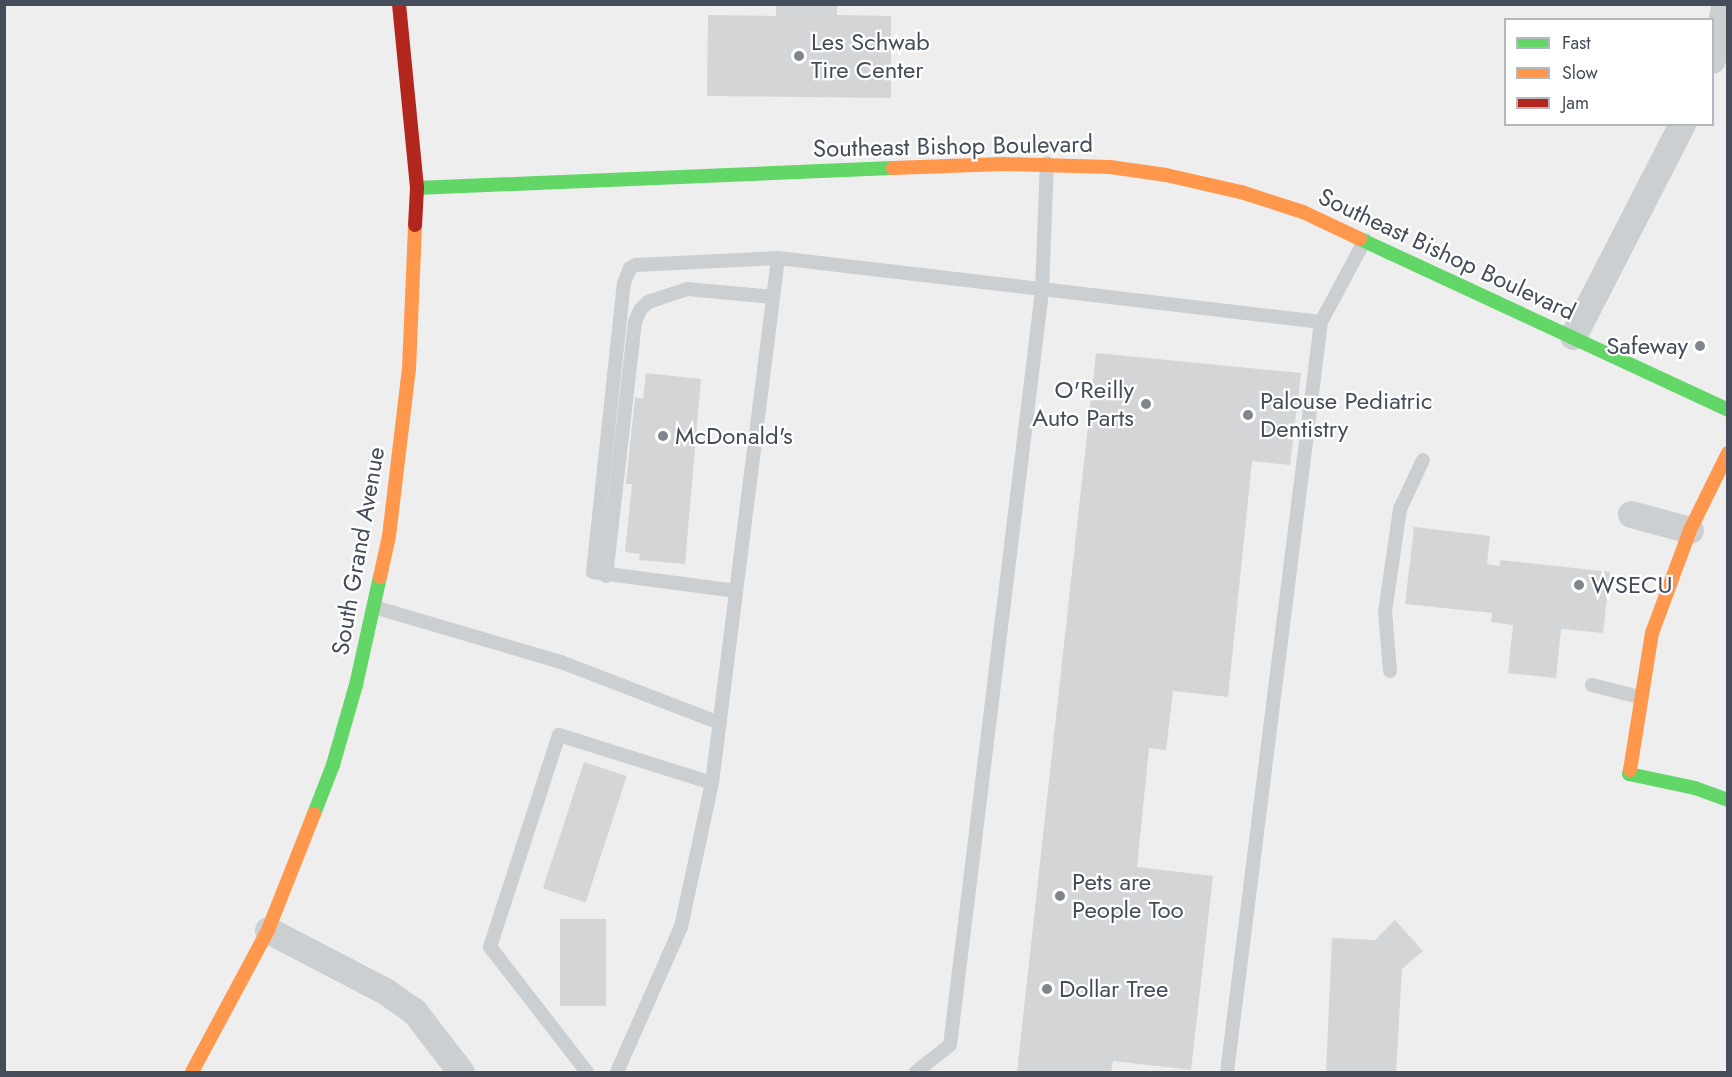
<!DOCTYPE html>
<html>
<head>
<meta charset="utf-8">
<style>
	body { margin:0 }
	#map { position:relative; width:1732px; height:1077px; overflow:hidden; background:#efeeee; font-family:Jost,sans-serif }
	div>[style] { position:absolute }
	.building>* { inset:0; background:#d4d5d7; transform-origin:0 0 }
	.lane>* { height:14px; margin:-7px; padding:0 7px; transform-origin:7px; border-radius:7px; background:#cccfd2 }
	.street>* { height:27px; margin:-13.5px; padding:0 13.5px; transform-origin:13.5px; border-radius:13.5px; background:#cccfd2 }
	.fast>* { height:14px; margin:-7px; padding:0 7px; transform-origin:7px; border-radius:7px; background:#63d668 }
	.slow>* { height:14px; margin:-7px; padding:0 7px; transform-origin:7px; border-radius:7px; background:#ff974d }
	.jam>* { height:14px; margin:-7px; padding:0 7px; transform-origin:7px; border-radius:7px; background:#b3261e }
	.dots>* { width:16px; height:16px; translate:-50% -50%; box-sizing:border-box; border:3px solid #fff; border-radius:50% }
	span { translate:-50% -50%; white-space:nowrap; text-align:center; line-height:1.15; -webkit-text-stroke:4.5px #fff; paint-order:stroke }
	.poi-label { font-size:24px; color:#454d5a }
	.left { translate:0 -50%; text-align:left }
	.right { translate:-100% -50%; text-align:right }
	.street-label { font-size:24px; color:#454d5a }
	.frame { position:absolute; inset:0; border:6px solid #454d5a; pointer-events:none }
	.legend { position:absolute; left:1504px; top:18px; width:210px; height:108px; box-sizing:border-box; background:#fff; border:2px solid #b5b8bd; margin:0; padding:8px 10px; list-style:none; font-size:18px; color:#454d5a }
	.legend li { display:flex; align-items:center; gap:12px; height:30px }
	.legend b { width:30px; border:2px solid #b5b8bd }
</style>
</head>
<body>
<div id="map">
	<div class="building">
		<div style="clip-path:polygon(776px 4px,837px 4px,837px 15px,891px 16px,891px 98px,707px 96px,708px 15px,776px 16px)"></div>
		<div style="clip-path:polygon(1096px 353px,1301px 373px,1290px 465px,1252px 461px,1228px 697px,1173px 691px,1166px 750px,1149px 748px,1137px 867px,1213px 876px,1191px 1070px,1113px 1061px,1111px 1072px,1017px 1072px)"></div>
		<div style="clip-path:polygon(646px 373px,701px 379px,685px 564px,639px 560px,640px 554px,625px 552px,632px 484px,626px 484px,635px 397px,643px 399px)"></div>
		<div style="clip-path:polygon(1414px 527px,1490px 536px,1487px 564px,1500px 566px,1500px 560px,1610px 572px,1603px 633px,1561px 629px,1556px 678px,1508px 673px,1513px 625px,1491px 622px,1492px 613px,1405px 604px)"></div>
		<div style="left:584px;top:762px;width:45px;height:133px;rotate:18deg"></div>
		<div style="left:560px;top:919px;width:46px;height:87px"></div>
		<div style="clip-path:polygon(1395px 920px,1423px 951px,1402px 969px,1396px 1072px,1326px 1072px,1332px 938px,1375px 940px)"></div>
	</div>
	<div class="lane">
		<div style="left:606px;top:576px;width:256px;rotate:-83.5deg"></div>
		<div style="left:635px;top:322px;width:13px;rotate:-67deg"></div>
		<div style="left:640px;top:310px;width:11px;rotate:-45deg"></div>
		<div style="left:648px;top:302px;width:41px;rotate:-18.4deg"></div>
		<div style="left:687px;top:289px;width:86px;rotate:5.3deg"></div>
		<div style="left:736px;top:591px;width:144px;rotate:-172.4deg"></div>
		<div style="left:593px;top:572px;width:291px;rotate:-83.9deg"></div>
		<div style="left:624px;top:283px;width:16px;rotate:-68deg"></div>
		<div style="left:630px;top:268px;width:7px;rotate:-27deg"></div>
		<div style="left:636px;top:265px;width:142px;rotate:-2.8deg"></div>
		<div style="left:374px;top:607px;width:195px;rotate:16.4deg"></div>
		<div style="left:561px;top:662px;width:170px;rotate:21deg"></div>
		<div style="left:1390px;top:671px;width:59px;rotate:-94.8deg"></div>
		<div style="left:1385px;top:612px;width:104px;rotate:-81.7deg"></div>
		<div style="left:1400px;top:509px;width:54px;rotate:-64.9deg"></div>
		<div style="left:1592px;top:685px;width:49px;rotate:14.3deg"></div>
		<div style="left:587px;top:1072px;width:158px;rotate:-127.8deg"></div>
		<div style="left:490px;top:947px;width:223px;rotate:-72deg"></div>
		<div style="left:559px;top:735px;width:160px;rotate:17.4deg"></div>
		<div style="left:617px;top:1072px;width:158px;rotate:-66.2deg"></div>
		<div style="left:681px;top:927px;width:147px;rotate:-77.9deg"></div>
		<div style="left:712px;top:783px;width:529px;rotate:-82.83deg"></div>
		<div style="left:778px;top:258px;width:547px;rotate:6.72deg"></div>
		<div style="left:1321px;top:322px;width:93px;rotate:-61.8deg"></div>
		<div style="left:916px;top:1072px;width:43px;rotate:-38.5deg"></div>
		<div style="left:950px;top:1045px;width:760px;rotate:-83.04deg"></div>
		<div style="left:1042px;top:291px;width:128px;rotate:-87.8deg"></div>
		<div style="left:1227px;top:1072px;width:756px;rotate:-82.86deg"></div>
	</div>
	<div class="street">
		<div style="left:1712px;top:60px;width:57px;rotate:-76.9deg"></div>
		<div style="left:1573px;top:336px;width:238px;rotate:-62.8deg"></div>
		<div style="left:1631px;top:514px;width:61px;rotate:15.2deg"></div>
		<div style="left:268px;top:930px;width:132px;rotate:27.5deg"></div>
		<div style="left:385px;top:991px;width:35px;rotate:35deg"></div>
		<div style="left:414px;top:1011px;width:77px;rotate:52.4deg"></div>
	</div>
	<div class="fast">
		<div style="left:417px;top:188px;width:476px;rotate:-2.4deg"></div>
		<div style="left:1360px;top:239px;width:406px;rotate:24.9deg"></div>
		<div style="left:1630px;top:770px;width:4px;rotate:104deg"></div>
		<div style="left:1629px;top:774px;width:67px;rotate:12deg"></div>
		<div style="left:1695px;top:788px;width:35px;rotate:20deg"></div>
		<div style="left:314px;top:814px;width:53px;rotate:-68.8deg"></div>
		<div style="left:333px;top:765px;width:83px;rotate:-74deg"></div>
		<div style="left:356px;top:685px;width:111px;rotate:-77.5deg"></div>
	</div>
	<div class="slow">
		<div style="left:893px;top:168px;width:110px;rotate:-2.1deg"></div>
		<div style="left:1003px;top:164px;width:107px;rotate:1.6deg"></div>
		<div style="left:1110px;top:167px;width:57px;rotate:8.1deg"></div>
		<div style="left:1166px;top:175px;width:77px;rotate:12.8deg"></div>
		<div style="left:1241px;top:192px;width:65px;rotate:17.9deg"></div>
		<div style="left:1303px;top:212px;width:63px;rotate:25.3deg"></div>
		<div style="left:380px;top:577px;width:42px;rotate:-77.6deg"></div>
		<div style="left:389px;top:536px;width:168px;rotate:-83.2deg"></div>
		<div style="left:409px;top:369px;width:144px;rotate:-87.6deg"></div>
		<div style="left:1630px;top:770px;width:139px;rotate:-80.9deg"></div>
		<div style="left:1652px;top:633px;width:110px;rotate:-69.7deg"></div>
		<div style="left:1690px;top:530px;width:86px;rotate:-63.7deg"></div>
		<div style="left:192px;top:1072px;width:161px;rotate:-61.8deg"></div>
		<div style="left:268px;top:930px;width:125px;rotate:-68.4deg"></div>
	</div>
	<div class="jam">
		<div style="left:399px;top:4px;width:185px;rotate:84.4deg"></div>
		<div style="left:417px;top:188px;width:37px;rotate:93deg"></div>
	</div>
	<div class="dots">
		<div style="left:799px;top:56px;background:#80858e"></div>
		<div style="left:1700px;top:346px;background:#80858e"></div>
		<div style="left:1146px;top:404px;background:#80858e"></div>
		<div style="left:1248px;top:415px;background:#80858e"></div>
		<div style="left:663px;top:436px;background:#80858e"></div>
		<div style="left:1579px;top:585px;background:#80858e"></div>
		<div style="left:1060px;top:896px;background:#80858e"></div>
		<div style="left:1047px;top:989px;background:#80858e"></div>
	</div>
	<div class="poi-label">
		<span class="left" style="left:811px;top:56px">Les Schwab<br>Tire Center</span>
		<span class="right" style="left:1688px;top:346px">Safeway</span>
		<span class="right" style="left:1134px;top:404px">O'Reilly<br>Auto Parts</span>
		<span class="left" style="left:1260px;top:415px">Palouse Pediatric<br>Dentistry</span>
		<span class="left" style="left:675px;top:436px">McDonald's</span>
		<span class="left" style="left:1591px;top:585px">WSECU</span>
		<span class="left" style="left:1072px;top:896px">Pets are<br>People Too</span>
		<span class="left" style="left:1059px;top:989px">Dollar Tree</span>
	</div>
	<div class="street-label">
		<span style="left:953px;top:146px;rotate:-1deg">Southeast Bishop Boulevard</span>
		<span style="left:1447px;top:254px;rotate:25deg">Southeast Bishop Boulevard</span>
		<span style="left:358px;top:551px;rotate:-80deg">South Grand Avenue</span>
	</div>
	<div class="frame"></div>
	<ul class="legend">
	<li><b style="height:8px;background:#63d668"></b>Fast</li>
	<li><b style="height:8px;background:#ff974d"></b>Slow</li>
	<li><b style="height:8px;background:#b3261e"></b>Jam</li>
	</ul>
</div>
</body>
</html>
